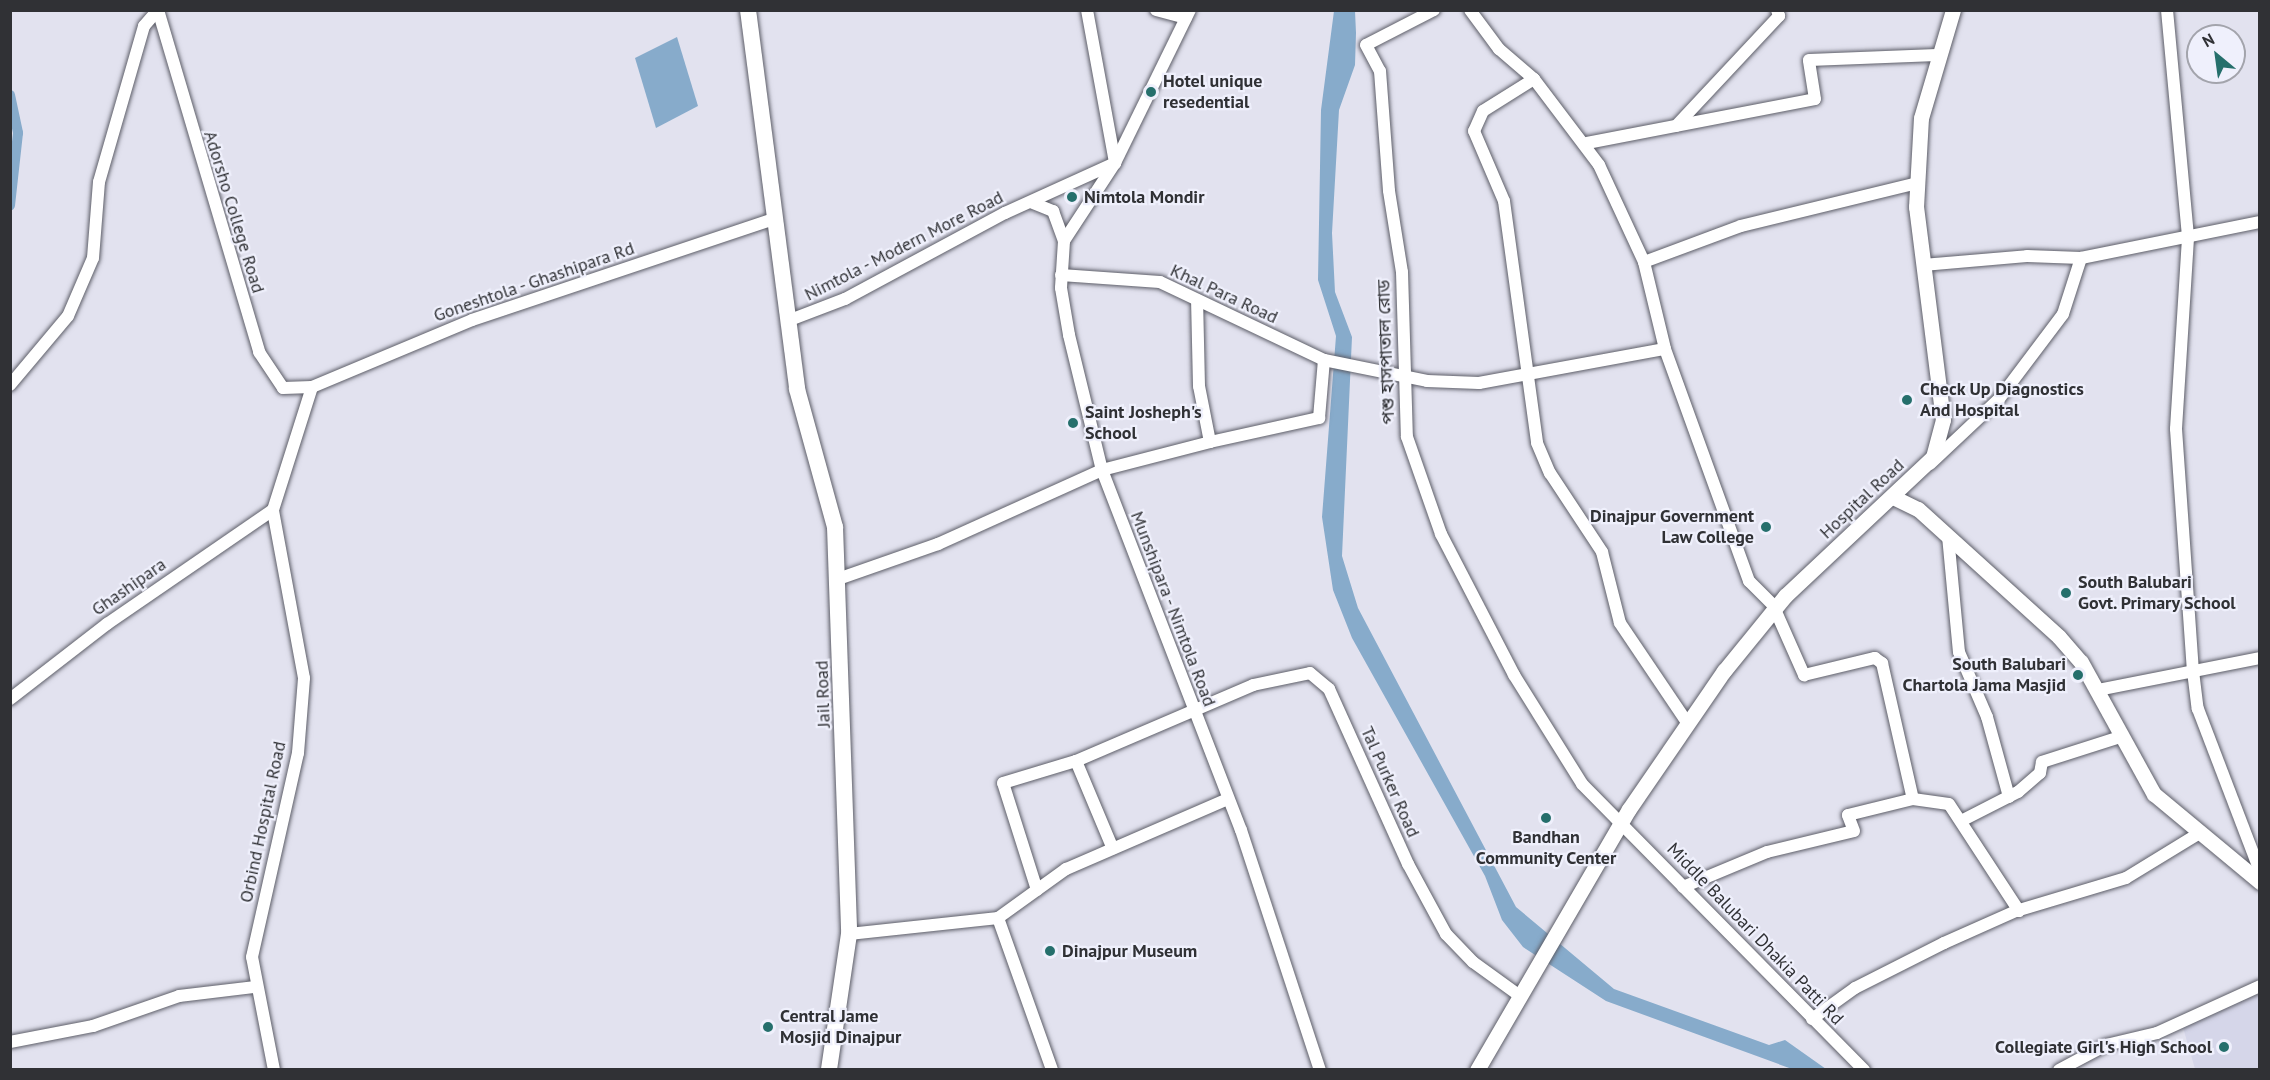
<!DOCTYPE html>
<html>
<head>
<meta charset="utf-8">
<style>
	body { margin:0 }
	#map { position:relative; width:2270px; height:1080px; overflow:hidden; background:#e2e2ef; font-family:"PT Sans","Noto Sans Bengali",sans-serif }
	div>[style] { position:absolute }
	.built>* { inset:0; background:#d5d6e9 }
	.water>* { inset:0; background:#87abcb }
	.canal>* { height:10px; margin:-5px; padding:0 5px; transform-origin:5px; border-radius:5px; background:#87abcb }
	.roads { filter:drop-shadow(0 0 2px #5d5e68) drop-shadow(0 0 2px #5d5e68) }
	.minor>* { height:12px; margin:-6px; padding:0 6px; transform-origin:6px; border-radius:6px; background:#fff }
	.major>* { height:15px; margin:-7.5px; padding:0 7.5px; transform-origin:7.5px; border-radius:7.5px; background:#fff }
	.highway>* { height:16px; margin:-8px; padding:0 8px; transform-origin:8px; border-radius:8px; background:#fff }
	.dots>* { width:16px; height:16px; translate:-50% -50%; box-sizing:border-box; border:3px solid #eff0fc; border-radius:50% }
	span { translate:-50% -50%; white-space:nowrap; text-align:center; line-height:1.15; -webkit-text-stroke:4.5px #eff0fc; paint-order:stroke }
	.poi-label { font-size:18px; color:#303135; font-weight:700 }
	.left { translate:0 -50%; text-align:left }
	.right { translate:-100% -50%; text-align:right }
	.street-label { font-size:18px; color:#303135 }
	.frame { position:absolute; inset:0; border:12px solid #303135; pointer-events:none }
	.north { position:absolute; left:2186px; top:24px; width:60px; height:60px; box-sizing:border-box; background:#eff0fc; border:2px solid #a3a4ac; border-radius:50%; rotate:331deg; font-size:16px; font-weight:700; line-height:24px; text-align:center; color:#303135 }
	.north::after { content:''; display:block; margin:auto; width:21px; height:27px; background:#256f6c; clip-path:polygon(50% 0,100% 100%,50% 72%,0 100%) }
</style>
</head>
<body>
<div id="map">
	<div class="built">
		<div style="clip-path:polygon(2259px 994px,2259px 1069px,2195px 1069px,2182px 1024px)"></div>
	</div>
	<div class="water">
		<div style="clip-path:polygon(1334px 11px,1355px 11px,1356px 33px,1355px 65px,1339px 110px,1332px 233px,1335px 292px,1352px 337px,1342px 556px,1358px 608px,1516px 907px,1614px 989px,1769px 1045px,1785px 1040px,1826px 1069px,1792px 1069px,1606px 1001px,1523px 947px,1502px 920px,1485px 876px,1352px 638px,1333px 590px,1322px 517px,1336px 336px,1318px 280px,1321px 110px)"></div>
		<div style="clip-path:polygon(677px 37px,698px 106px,656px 128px,635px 58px)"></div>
	</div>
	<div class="canal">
		<div style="left:10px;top:95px;width:39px;rotate:78deg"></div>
		<div style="left:18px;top:133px;width:73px;rotate:96.3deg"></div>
	</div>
	<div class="roads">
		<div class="minor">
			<div style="left:158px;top:10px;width:357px;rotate:73.5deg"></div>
			<div style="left:259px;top:352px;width:43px;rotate:56.3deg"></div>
			<div style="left:283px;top:388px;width:29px;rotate:-2deg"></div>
			<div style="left:312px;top:387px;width:173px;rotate:-22.7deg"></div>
			<div style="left:472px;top:320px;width:315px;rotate:-18.5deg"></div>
			<div style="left:1087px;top:10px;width:156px;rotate:79.6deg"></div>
			<div style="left:1115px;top:163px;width:93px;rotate:123.2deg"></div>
			<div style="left:1064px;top:241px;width:47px;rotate:93.7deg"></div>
			<div style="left:1061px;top:288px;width:48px;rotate:80.3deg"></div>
			<div style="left:1069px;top:335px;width:139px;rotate:76.3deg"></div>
			<div style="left:1102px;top:470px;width:386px;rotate:68.9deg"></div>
			<div style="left:1241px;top:830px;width:253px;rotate:71.8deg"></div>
			<div style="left:1156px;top:10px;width:31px;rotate:15deg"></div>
			<div style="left:1434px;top:10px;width:76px;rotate:152.8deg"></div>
			<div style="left:1366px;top:45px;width:30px;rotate:62deg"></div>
			<div style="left:1380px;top:71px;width:120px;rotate:85.7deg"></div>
			<div style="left:1389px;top:191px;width:82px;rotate:80.9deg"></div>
			<div style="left:1402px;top:272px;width:165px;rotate:88.3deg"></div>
			<div style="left:1407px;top:437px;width:103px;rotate:70.7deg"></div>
			<div style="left:1441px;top:534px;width:159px;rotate:62.6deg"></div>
			<div style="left:1514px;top:675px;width:128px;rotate:58deg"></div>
			<div style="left:1582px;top:784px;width:402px;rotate:45.4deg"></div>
			<div style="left:1470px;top:10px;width:49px;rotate:53.4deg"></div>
			<div style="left:1499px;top:49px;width:46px;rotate:40.6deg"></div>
			<div style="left:1534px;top:79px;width:108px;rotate:52.9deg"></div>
			<div style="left:1599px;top:165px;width:107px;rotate:65.1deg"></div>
			<div style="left:1644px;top:262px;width:89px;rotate:76.4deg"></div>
			<div style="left:1665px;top:349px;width:247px;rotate:70.1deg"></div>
			<div style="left:1749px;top:581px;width:34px;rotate:45deg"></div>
			<div style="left:1773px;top:605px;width:77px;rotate:66.1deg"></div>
			<div style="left:1804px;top:675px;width:73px;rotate:-13.5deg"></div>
			<div style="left:1875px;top:658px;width:9px;rotate:36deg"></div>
			<div style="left:1882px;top:663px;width:139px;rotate:77.2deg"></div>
			<div style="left:1913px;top:799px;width:36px;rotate:8deg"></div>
			<div style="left:1949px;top:804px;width:128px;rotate:56.8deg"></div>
			<div style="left:2167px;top:10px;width:229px;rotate:84.7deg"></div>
			<div style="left:2188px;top:238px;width:191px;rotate:93.6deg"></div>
			<div style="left:2176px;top:429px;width:243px;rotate:86deg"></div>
			<div style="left:2193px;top:671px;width:38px;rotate:83deg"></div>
			<div style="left:2198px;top:709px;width:173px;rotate:69.1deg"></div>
			<div style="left:1534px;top:79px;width:60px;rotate:147.9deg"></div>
			<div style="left:1483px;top:111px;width:22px;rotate:114deg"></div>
			<div style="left:1474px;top:131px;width:76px;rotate:66.8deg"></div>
			<div style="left:1504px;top:201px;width:244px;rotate:82.2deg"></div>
			<div style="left:1537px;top:443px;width:33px;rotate:67deg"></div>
			<div style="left:1550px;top:473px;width:95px;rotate:56.6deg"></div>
			<div style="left:1602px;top:552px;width:73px;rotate:75.8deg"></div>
			<div style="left:1620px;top:623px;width:122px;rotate:56deg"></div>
			<div style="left:1676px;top:126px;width:151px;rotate:-46.9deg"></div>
			<div style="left:1779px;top:16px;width:6px;rotate:-108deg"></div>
			<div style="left:1587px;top:143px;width:232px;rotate:-10.9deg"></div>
			<div style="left:1815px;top:99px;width:39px;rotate:-99deg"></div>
			<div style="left:1809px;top:60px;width:128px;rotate:-2.2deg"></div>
			<div style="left:1033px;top:203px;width:22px;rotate:22deg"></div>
			<div style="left:1053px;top:211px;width:32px;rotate:70deg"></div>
			<div style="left:1644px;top:262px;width:103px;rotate:-20.4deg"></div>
			<div style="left:1741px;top:226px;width:181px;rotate:-13.7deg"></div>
			<div style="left:1923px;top:265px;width:104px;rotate:-4.9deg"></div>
			<div style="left:2027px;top:256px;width:54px;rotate:2.1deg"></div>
			<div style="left:2081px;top:258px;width:183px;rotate:-11.4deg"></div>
			<div style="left:1061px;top:275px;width:99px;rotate:4deg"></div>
			<div style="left:1160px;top:282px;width:182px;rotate:25.4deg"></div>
			<div style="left:1324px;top:360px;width:105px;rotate:11.5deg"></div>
			<div style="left:1427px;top:381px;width:52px;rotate:2.2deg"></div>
			<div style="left:1479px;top:383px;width:189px;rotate:-10.4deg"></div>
			<div style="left:790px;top:320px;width:59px;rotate:-20.9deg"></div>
			<div style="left:845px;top:299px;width:182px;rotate:-28.3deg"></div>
			<div style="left:1005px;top:213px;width:121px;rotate:-24.4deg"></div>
			<div style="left:1115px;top:163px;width:170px;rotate:-63.9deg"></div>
			<div style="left:10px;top:385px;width:90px;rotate:-50deg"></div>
			<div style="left:68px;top:316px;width:63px;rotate:-66.7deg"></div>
			<div style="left:93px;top:258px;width:76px;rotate:-85.5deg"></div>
			<div style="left:99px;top:182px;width:162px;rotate:-73.9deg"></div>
			<div style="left:144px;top:26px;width:21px;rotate:-49deg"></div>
			<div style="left:1210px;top:442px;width:112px;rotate:-12.4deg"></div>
			<div style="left:1319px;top:418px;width:58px;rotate:-85.1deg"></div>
			<div style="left:1930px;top:464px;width:95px;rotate:-43.3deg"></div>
			<div style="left:1999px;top:399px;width:106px;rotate:-53deg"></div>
			<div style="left:2063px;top:314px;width:59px;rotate:-72.2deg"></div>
			<div style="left:1948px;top:536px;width:117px;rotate:84.6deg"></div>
			<div style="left:1959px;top:652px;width:71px;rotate:66.7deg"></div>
			<div style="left:1987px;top:717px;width:83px;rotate:74.6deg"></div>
			<div style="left:838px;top:579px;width:106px;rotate:-19.3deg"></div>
			<div style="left:938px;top:544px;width:180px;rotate:-24.3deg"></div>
			<div style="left:1102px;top:470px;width:112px;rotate:-14.5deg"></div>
			<div style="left:1210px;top:442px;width:57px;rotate:-101.1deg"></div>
			<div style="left:1199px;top:386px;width:86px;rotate:-91.3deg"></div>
			<div style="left:2098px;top:690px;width:165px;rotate:-11.2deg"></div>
			<div style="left:10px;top:699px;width:123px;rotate:-37.7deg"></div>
			<div style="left:107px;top:624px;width:201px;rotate:-34.5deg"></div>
			<div style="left:1076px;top:761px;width:95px;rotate:67.2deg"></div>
			<div style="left:1961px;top:821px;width:64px;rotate:-27deg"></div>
			<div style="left:2018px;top:792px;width:29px;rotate:-41deg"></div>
			<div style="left:2040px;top:773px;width:11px;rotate:-80deg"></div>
			<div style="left:2042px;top:762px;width:85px;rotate:-17.8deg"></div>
			<div style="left:1683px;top:887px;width:91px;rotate:-22.6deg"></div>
			<div style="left:1767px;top:852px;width:89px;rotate:-13.6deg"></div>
			<div style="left:1854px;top:831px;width:17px;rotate:-111deg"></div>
			<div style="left:1848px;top:815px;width:67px;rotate:-13.8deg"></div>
			<div style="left:1037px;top:890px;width:112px;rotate:-107.6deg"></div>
			<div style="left:1003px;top:783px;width:76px;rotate:-16.8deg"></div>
			<div style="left:1076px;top:761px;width:193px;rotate:-23.2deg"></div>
			<div style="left:1253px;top:685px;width:58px;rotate:-11.9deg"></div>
			<div style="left:1310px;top:673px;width:25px;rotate:40deg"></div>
			<div style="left:1329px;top:689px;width:192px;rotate:65.7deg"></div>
			<div style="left:1408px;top:864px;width:80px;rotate:61.5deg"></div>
			<div style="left:1446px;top:934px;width:39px;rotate:46deg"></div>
			<div style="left:1473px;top:962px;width:58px;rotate:35.9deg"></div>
			<div style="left:998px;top:918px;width:161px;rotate:70.4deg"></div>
			<div style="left:849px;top:934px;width:150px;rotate:-6.1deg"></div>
			<div style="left:998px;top:918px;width:84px;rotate:-35.8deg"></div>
			<div style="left:1066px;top:869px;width:176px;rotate:-23.4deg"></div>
			<div style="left:1812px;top:1019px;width:53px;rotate:-35.8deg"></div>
			<div style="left:1855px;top:988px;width:100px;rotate:-26.8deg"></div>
			<div style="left:1944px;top:943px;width:79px;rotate:-24deg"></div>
			<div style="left:2016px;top:911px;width:115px;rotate:-16.7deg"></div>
			<div style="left:2126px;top:878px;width:88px;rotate:-31.5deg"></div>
			<div style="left:10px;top:1042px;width:85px;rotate:-10.9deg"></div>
			<div style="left:93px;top:1026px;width:91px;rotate:-19.2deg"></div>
			<div style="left:179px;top:996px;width:77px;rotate:-6.8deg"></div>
			<div style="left:274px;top:1070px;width:115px;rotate:-101deg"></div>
			<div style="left:252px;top:957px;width:209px;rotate:-77.3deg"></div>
			<div style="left:298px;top:753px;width:75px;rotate:-85.4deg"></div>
			<div style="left:304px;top:678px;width:171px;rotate:-100.5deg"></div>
			<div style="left:273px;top:510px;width:129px;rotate:-72.4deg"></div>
			<div style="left:2059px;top:1070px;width:53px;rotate:-28deg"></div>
			<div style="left:2106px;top:1045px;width:52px;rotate:-13.2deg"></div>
			<div style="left:2157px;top:1033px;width:113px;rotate:-24.5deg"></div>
		</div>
		<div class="major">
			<div style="left:1895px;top:498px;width:25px;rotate:26deg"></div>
			<div style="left:1918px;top:509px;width:190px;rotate:42.2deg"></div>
			<div style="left:2059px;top:637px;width:33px;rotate:49deg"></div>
			<div style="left:2081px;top:662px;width:151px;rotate:61.1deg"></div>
			<div style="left:2154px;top:794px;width:138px;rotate:39.7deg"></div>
			<div style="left:1477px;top:1070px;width:302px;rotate:-59.8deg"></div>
			<div style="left:1629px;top:809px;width:168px;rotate:-55.5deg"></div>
			<div style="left:1724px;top:671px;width:97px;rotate:-50.9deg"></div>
			<div style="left:1785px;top:596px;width:203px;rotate:-43.2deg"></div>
			<div style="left:1933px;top:457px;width:38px;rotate:-75deg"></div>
			<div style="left:1943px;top:420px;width:215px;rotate:-97.2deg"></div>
			<div style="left:1916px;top:207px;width:89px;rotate:-86.8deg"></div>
			<div style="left:1921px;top:118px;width:113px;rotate:-73.5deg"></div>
		</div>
		<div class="highway">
			<div style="left:748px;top:10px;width:382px;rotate:82.6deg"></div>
			<div style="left:797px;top:389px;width:143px;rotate:74.6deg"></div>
			<div style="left:835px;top:527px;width:407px;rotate:88deg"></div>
			<div style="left:849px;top:934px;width:137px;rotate:98.4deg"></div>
		</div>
	</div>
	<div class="dots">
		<div style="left:1151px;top:92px;background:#256f6c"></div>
		<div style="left:1072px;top:197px;background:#256f6c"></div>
		<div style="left:1907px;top:400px;background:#256f6c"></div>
		<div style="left:1073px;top:423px;background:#256f6c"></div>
		<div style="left:1766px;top:527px;background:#256f6c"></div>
		<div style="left:2066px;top:593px;background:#256f6c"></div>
		<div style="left:2078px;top:675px;background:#256f6c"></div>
		<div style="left:1546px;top:818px;background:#256f6c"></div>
		<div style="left:1050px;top:951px;background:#256f6c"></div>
		<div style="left:768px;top:1027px;background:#256f6c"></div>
		<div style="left:2224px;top:1047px;background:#256f6c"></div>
	</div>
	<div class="poi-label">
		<span class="left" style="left:1163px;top:92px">Hotel unique<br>resedential</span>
		<span class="left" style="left:1084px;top:197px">Nimtola Mondir</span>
		<span class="left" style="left:1920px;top:400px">Check Up Diagnostics<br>And Hospital</span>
		<span class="left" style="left:1085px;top:423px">Saint Josheph's<br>School</span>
		<span class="right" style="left:1754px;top:527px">Dinajpur Government<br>Law College</span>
		<span class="left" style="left:2078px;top:593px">South Balubari<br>Govt. Primary School</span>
		<span class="right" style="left:2066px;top:675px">South Balubari<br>Chartola Jama Masjid</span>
		<span style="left:1546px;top:848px">Bandhan<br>Community Center</span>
		<span class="left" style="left:1062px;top:951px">Dinajpur Museum</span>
		<span class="left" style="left:780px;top:1027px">Central Jame<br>Mosjid Dinajpur</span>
		<span class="right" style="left:2212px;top:1047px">Collegiate Girl's High School</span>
	</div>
	<div class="street-label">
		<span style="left:234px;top:212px;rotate:73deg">Adorsho College Road</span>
		<span style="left:904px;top:246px;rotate:-27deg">Nimtola - Modern More Road</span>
		<span style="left:534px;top:282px;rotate:-19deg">Goneshtola - Ghashipara Rd</span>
		<span style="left:1224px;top:294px;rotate:25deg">Khal Para Road</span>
		<span style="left:1386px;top:352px;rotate:-92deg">পশু হাসপাতাল রোড</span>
		<span style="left:1862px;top:499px;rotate:-43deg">Hospital Road</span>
		<span style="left:129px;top:587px;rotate:-35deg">Ghashipara</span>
		<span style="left:1173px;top:609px;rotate:69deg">Munshipara - Nimtola Road</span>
		<span style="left:823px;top:694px;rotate:-92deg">Jail Road</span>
		<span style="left:1390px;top:782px;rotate:66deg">Tal Purker Road</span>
		<span style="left:263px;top:822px;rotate:-78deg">Orbind Hospital Road</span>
		<span style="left:1755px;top:934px;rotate:46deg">Middle Balubari Dhakia Patti Rd</span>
	</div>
	<div class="frame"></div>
	<div class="north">N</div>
</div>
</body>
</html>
